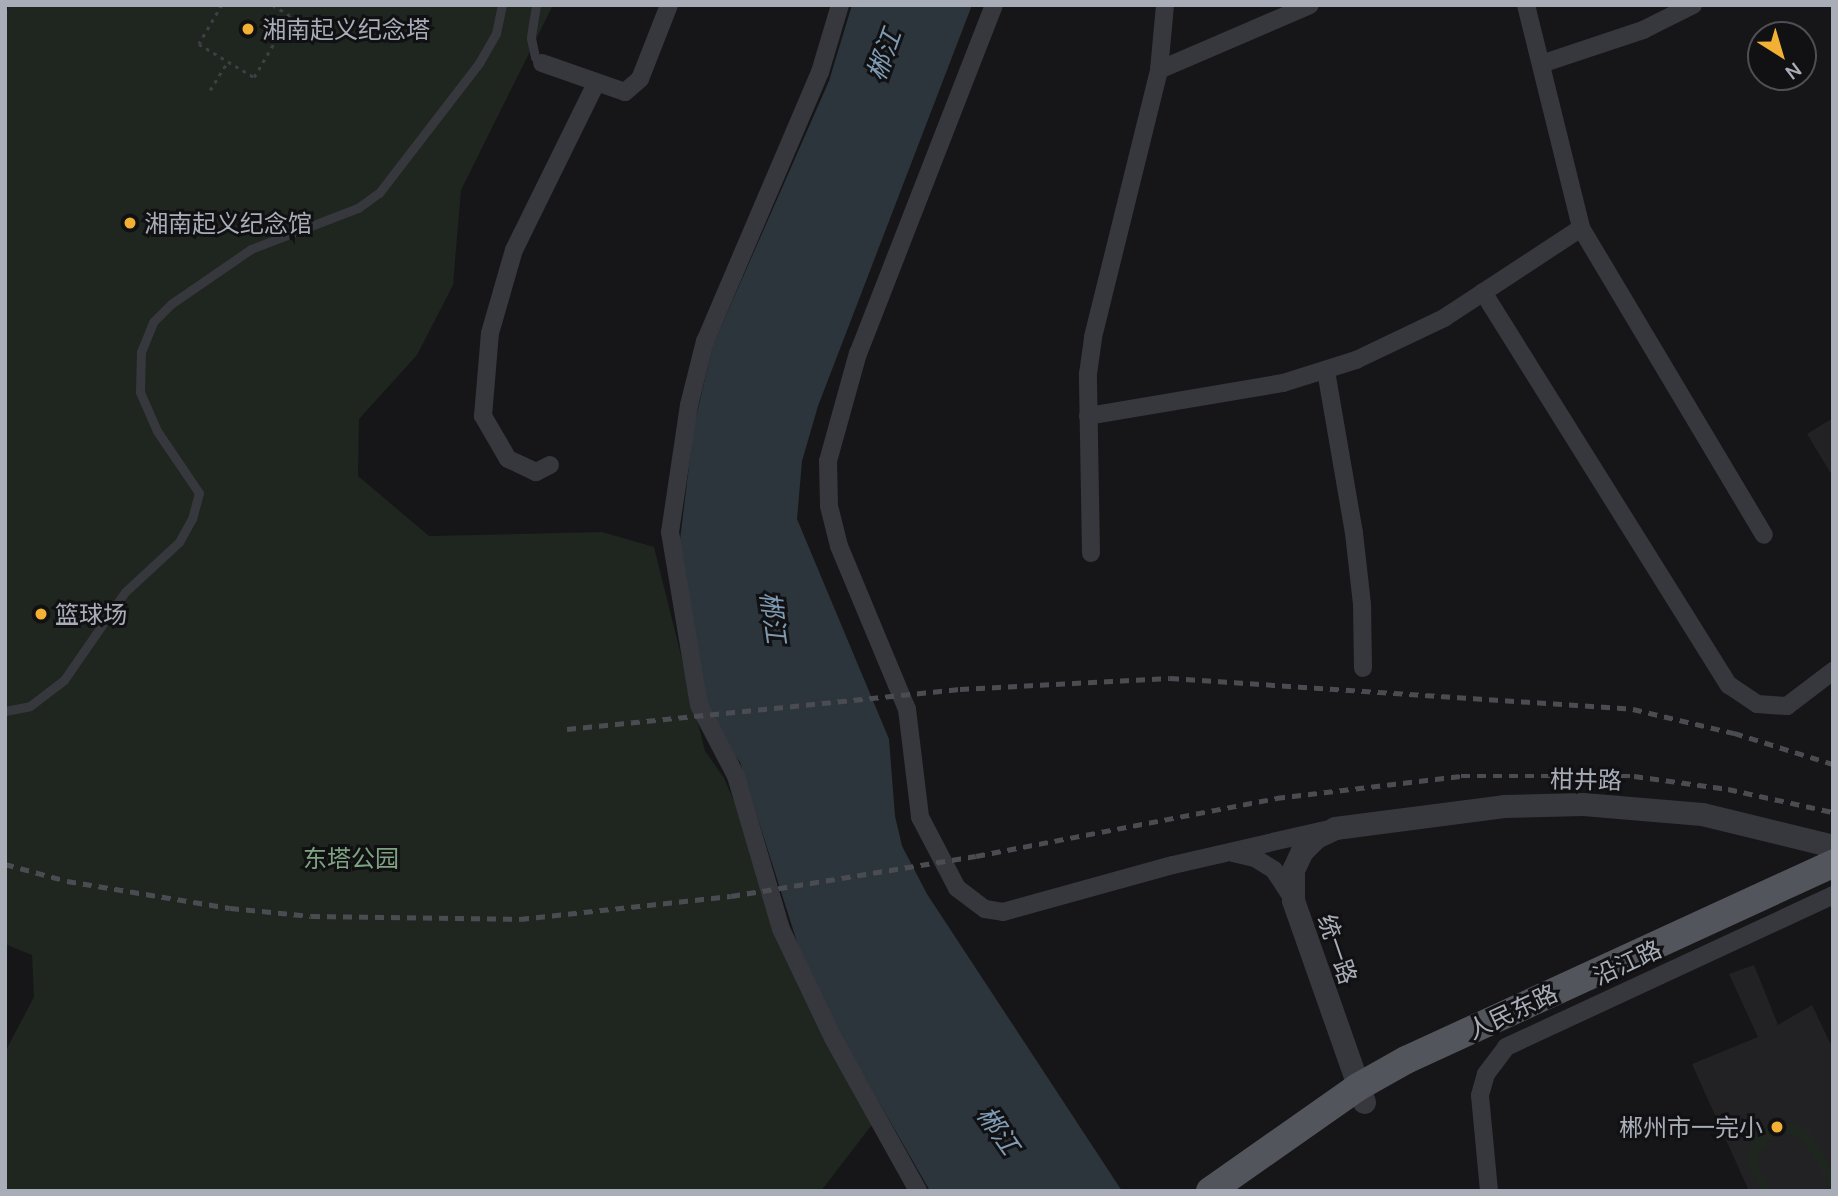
<!DOCTYPE html>
<html>
<head>
<meta charset="utf-8">
<style>
	body { margin:0 }
	#map { position:relative; width:1838px; height:1196px; overflow:hidden; background:#161618; font-family:Manrope,"Noto Sans SC",sans-serif }
	div>[style] { position:absolute }
	.built>* { inset:0; background:#222225 }
	.green>* { inset:0; background:#1e261f }
	.water>* { inset:0; background:#2c353c }
	.path>* { height:2.5px; margin-top:-1.25px; transform-origin:0; background:repeating-linear-gradient(90deg,#3d3f44 0 3.5px,transparent 0 8.5px) }
	.service>* { height:9px; margin:-4.5px; padding:0 4.5px; transform-origin:4.5px; border-radius:4.5px; background:#37383d }
	.minor>* { height:18px; margin:-9px; padding:0 9px; transform-origin:9px; border-radius:9px; background:#37383d }
	.tertiary>* { height:23px; margin:-11.5px; padding:0 11.5px; transform-origin:11.5px; border-radius:11.5px; background:#37383d }
	.primary>* { height:28px; margin:-14px; padding:0 14px; transform-origin:14px; border-radius:14px; background:#53555c }
	.rail>* { height:4.5px; margin-top:-2.25px; transform-origin:0; background:repeating-linear-gradient(90deg,#4a4c52 0 9px,transparent 0 16px) }
	.dots>* { width:19px; height:19px; translate:-50% -50%; box-sizing:border-box; border:4px solid #111113; border-radius:50% }
	span { translate:-50% -50%; white-space:nowrap; text-align:center; line-height:1.15; -webkit-text-stroke:6px #111113; paint-order:stroke }
	.poi-label { font-size:24px; color:#a8adb8 }
	.left { translate:0 -50%; text-align:left }
	.right { translate:-100% -50%; text-align:right }
	.street-label { font-size:24px; color:#a8adb8 }
	.park-label { font-size:24px; color:#7fa381 }
	.water-label { font-size:26px; color:#7f9bb3; font-style:italic }
	.frame { position:absolute; inset:0; border:7px solid #a8adb8; pointer-events:none }
	.north { position:absolute; left:1747px; top:21px; width:70px; height:70px; box-sizing:border-box; background:#111113; border:2px solid #4d4f55; border-radius:50%; rotate:143deg; font-size:19px; font-weight:700; line-height:28px; text-align:center; color:#a8adb8 }
	.north::after { content:''; display:block; margin:auto; width:24px; height:32px; background:#f2b134; clip-path:polygon(50% 0,100% 100%,50% 72%,0 100%) }
</style>
</head>
<body>
<div id="map">
	<div class="built">
		<div style="clip-path:polygon(1833px 418px,1833px 477px,1807px 434px)"></div>
		<div style="clip-path:polygon(1754px 965px,1778px 1025px,1812px 1005px,1833px 1049px,1833px 1191px,1749px 1191px,1692px 1064px,1758px 1037px,1729px 974px)"></div>
	</div>
	<div class="green">
		<div style="clip-path:polygon(9px 5px,553px 5px,461px 190px,453px 285px,417px 355px,359px 419px,358px 476px,429px 536px,602px 532px,654px 547px,705px 751px,724px 778px,874px 1122px,821px 1191px,5px 1191px,5px 1052px,34px 997px,32px 955px,5px 944px,5px 17px)"></div>
		<div style="clip-path:polygon(1794px 1124px,1812px 1133px,1833px 1172px,1833px 1191px,1804px 1141px,1784px 1133px,1773px 1136px,1759px 1155px,1759px 1167px,1771px 1191px,1761px 1191px,1747px 1162px,1751px 1139px,1770px 1126px)"></div>
	</div>
	<div class="water">
		<div style="clip-path:polygon(852px 5px,972px 5px,818px 406px,802px 461px,797px 519px,889px 739px,895px 816px,902px 846px,927px 894px,1122px 1191px,930px 1191px,809px 980px,740px 762px,722px 740px,702px 694px,679px 548px,694px 425px,713px 345px,829px 81px)"></div>
	</div>
	<div class="path">
		<div style="left:222px;top:5px;width:45px;rotate:120.5deg"></div>
		<div style="left:199px;top:44px;width:64px;rotate:31deg"></div>
		<div style="left:254px;top:77px;width:71px;rotate:-59.5deg"></div>
		<div style="left:290px;top:16px;width:21px;rotate:-149deg"></div>
		<div style="left:210px;top:90px;width:34px;rotate:-58deg"></div>
	</div>
	<div class="service">
		<div style="left:536px;top:5px;width:33px;rotate:99deg"></div>
		<div style="left:531px;top:38px;width:19px;rotate:78deg"></div>
		<div style="left:535px;top:57px;width:9px;rotate:41deg"></div>
		<div style="left:5px;top:711px;width:25px;rotate:-11deg"></div>
		<div style="left:30px;top:706px;width:43px;rotate:-37.4deg"></div>
		<div style="left:64px;top:680px;width:107px;rotate:-55.3deg"></div>
		<div style="left:125px;top:592px;width:74px;rotate:-42.8deg"></div>
		<div style="left:179px;top:542px;width:26px;rotate:-61deg"></div>
		<div style="left:192px;top:519px;width:27px;rotate:-75deg"></div>
		<div style="left:199px;top:493px;width:75px;rotate:-124.1deg"></div>
		<div style="left:157px;top:431px;width:43px;rotate:-113.6deg"></div>
		<div style="left:140px;top:392px;width:40px;rotate:-88.6deg"></div>
		<div style="left:141px;top:352px;width:32px;rotate:-68deg"></div>
		<div style="left:153px;top:322px;width:25px;rotate:-45deg"></div>
		<div style="left:171px;top:304px;width:97px;rotate:-34.5deg"></div>
		<div style="left:251px;top:249px;width:115px;rotate:-21deg"></div>
		<div style="left:358px;top:208px;width:26px;rotate:-36deg"></div>
		<div style="left:379px;top:193px;width:164px;rotate:-52.4deg"></div>
		<div style="left:479px;top:63px;width:34px;rotate:-60deg"></div>
		<div style="left:496px;top:33px;width:29px;rotate:-78deg"></div>
	</div>
	<div class="minor">
		<div style="left:840px;top:5px;width:70px;rotate:106.6deg"></div>
		<div style="left:820px;top:72px;width:293px;rotate:113.1deg"></div>
		<div style="left:705px;top:341px;width:66px;rotate:104deg"></div>
		<div style="left:689px;top:405px;width:128px;rotate:98.5deg"></div>
		<div style="left:670px;top:532px;width:175px;rotate:80.5deg"></div>
		<div style="left:699px;top:705px;width:80px;rotate:62.5deg"></div>
		<div style="left:736px;top:776px;width:159px;rotate:73.6deg"></div>
		<div style="left:781px;top:929px;width:121px;rotate:64.5deg"></div>
		<div style="left:833px;top:1038px;width:175px;rotate:60.9deg"></div>
		<div style="left:994px;top:5px;width:374px;rotate:111.3deg"></div>
		<div style="left:858px;top:353px;width:112px;rotate:105.5deg"></div>
		<div style="left:828px;top:461px;width:45px;rotate:88.7deg"></div>
		<div style="left:829px;top:506px;width:41px;rotate:76deg"></div>
		<div style="left:839px;top:546px;width:177px;rotate:67.4deg"></div>
		<div style="left:907px;top:709px;width:109px;rotate:83.1deg"></div>
		<div style="left:920px;top:817px;width:80px;rotate:62.5deg"></div>
		<div style="left:957px;top:888px;width:35px;rotate:37deg"></div>
		<div style="left:985px;top:909px;width:18px;rotate:9deg"></div>
		<div style="left:1003px;top:912px;width:176px;rotate:-15.5deg"></div>
		<div style="left:1173px;top:865px;width:156px;rotate:-13deg"></div>
		<div style="left:1526px;top:5px;width:230px;rotate:76.1deg"></div>
		<div style="left:1581px;top:228px;width:357px;rotate:59.2deg"></div>
		<div style="left:542px;top:63px;width:88px;rotate:19.3deg"></div>
		<div style="left:625px;top:92px;width:20px;rotate:-41deg"></div>
		<div style="left:640px;top:79px;width:79px;rotate:-68.6deg"></div>
		<div style="left:1541px;top:64px;width:108px;rotate:-18.4deg"></div>
		<div style="left:1643px;top:30px;width:56px;rotate:-26.6deg"></div>
		<div style="left:1159px;top:70px;width:164px;rotate:-23.3deg"></div>
		<div style="left:1483px;top:292px;width:464px;rotate:58deg"></div>
		<div style="left:1729px;top:685px;width:34px;rotate:34deg"></div>
		<div style="left:1757px;top:704px;width:30px;rotate:4deg"></div>
		<div style="left:1787px;top:706px;width:58px;rotate:-37.3deg"></div>
		<div style="left:1326px;top:371px;width:164px;rotate:80.2deg"></div>
		<div style="left:1354px;top:533px;width:71px;rotate:83.6deg"></div>
		<div style="left:1362px;top:604px;width:64px;rotate:89.1deg"></div>
		<div style="left:1088px;top:416px;width:198px;rotate:-9.6deg"></div>
		<div style="left:1283px;top:383px;width:77px;rotate:-17.5deg"></div>
		<div style="left:1356px;top:360px;width:98px;rotate:-25.5deg"></div>
		<div style="left:1444px;top:318px;width:164px;rotate:-33.3deg"></div>
		<div style="left:550px;top:465px;width:16px;rotate:153deg"></div>
		<div style="left:536px;top:472px;width:31px;rotate:-155deg"></div>
		<div style="left:508px;top:459px;width:50px;rotate:-120.2deg"></div>
		<div style="left:483px;top:416px;width:83px;rotate:-85.2deg"></div>
		<div style="left:490px;top:333px;width:86px;rotate:-73.9deg"></div>
		<div style="left:514px;top:250px;width:186px;rotate:-63.8deg"></div>
		<div style="left:1091px;top:553px;width:179px;rotate:-91deg"></div>
		<div style="left:1088px;top:374px;width:37px;rotate:-82deg"></div>
		<div style="left:1093px;top:337px;width:275px;rotate:-76.1deg"></div>
		<div style="left:1159px;top:70px;width:65px;rotate:-84.7deg"></div>
		<div style="left:1233px;top:853px;width:23px;rotate:13deg"></div>
		<div style="left:1255px;top:858px;width:22px;rotate:32deg"></div>
		<div style="left:1274px;top:870px;width:35px;rotate:57deg"></div>
		<div style="left:1489px;top:1191px;width:96px;rotate:-95.4deg"></div>
		<div style="left:1480px;top:1095px;width:22px;rotate:-74deg"></div>
		<div style="left:1486px;top:1074px;width:34px;rotate:-53deg"></div>
		<div style="left:1506px;top:1047px;width:361px;rotate:-24.9deg"></div>
	</div>
	<div class="tertiary">
		<div style="left:1364px;top:1102px;width:214px;rotate:-109.4deg"></div>
		<div style="left:1293px;top:900px;width:30px;rotate:-90deg"></div>
		<div style="left:1293px;top:870px;width:21px;rotate:-65deg"></div>
		<div style="left:1302px;top:851px;width:20px;rotate:-45deg"></div>
		<div style="left:1316px;top:837px;width:21px;rotate:-25deg"></div>
		<div style="left:1335px;top:828px;width:170px;rotate:-7.4deg"></div>
		<div style="left:1504px;top:806px;width:79px;rotate:-1.5deg"></div>
		<div style="left:1583px;top:804px;width:119px;rotate:4.8deg"></div>
		<div style="left:1702px;top:814px;width:135px;rotate:13.7deg"></div>
	</div>
	<div class="primary">
		<div style="left:1210px;top:1191px;width:181px;rotate:-35.1deg"></div>
		<div style="left:1358px;top:1087px;width:55px;rotate:-29.4deg"></div>
		<div style="left:1406px;top:1060px;width:470px;rotate:-24.7deg"></div>
	</div>
	<div class="rail">
		<div style="left:567px;top:729px;width:395px;rotate:-5.8deg"></div>
		<div style="left:960px;top:689px;width:210px;rotate:-3deg"></div>
		<div style="left:1170px;top:678px;width:464px;rotate:3.8deg"></div>
		<div style="left:1633px;top:709px;width:104px;rotate:13.4deg"></div>
		<div style="left:1734px;top:733px;width:104px;rotate:17.4deg"></div>
		<div style="left:5px;top:864px;width:64px;rotate:15.3deg"></div>
		<div style="left:67px;top:881px;width:165px;rotate:9.4deg"></div>
		<div style="left:230px;top:908px;width:81px;rotate:5.6deg"></div>
		<div style="left:311px;top:916px;width:209px;rotate:0.8deg"></div>
		<div style="left:520px;top:919px;width:212px;rotate:-6.2deg"></div>
		<div style="left:731px;top:896px;width:248px;rotate:-9.3deg"></div>
		<div style="left:976px;top:856px;width:306px;rotate:-10.9deg"></div>
		<div style="left:1276px;top:798px;width:186px;rotate:-6.8deg"></div>
		<div style="left:1461px;top:776px;width:173px"></div>
		<div style="left:1634px;top:776px;width:95px;rotate:7.9deg"></div>
		<div style="left:1728px;top:789px;width:107px;rotate:12.4deg"></div>
	</div>
	<div class="dots">
		<div style="left:248px;top:29px;background:#f2b134"></div>
		<div style="left:130px;top:223px;background:#f2b134"></div>
		<div style="left:41px;top:614px;background:#f2b134"></div>
		<div style="left:1777px;top:1127px;background:#f2b134"></div>
	</div>
	<div class="poi-label">
		<span class="left" style="left:262px;top:29px">湘南起义纪念塔</span>
		<span class="left" style="left:144px;top:223px">湘南起义纪念馆</span>
		<span class="left" style="left:55px;top:614px">篮球场</span>
		<span class="right" style="left:1763px;top:1127px">郴州市一完小</span>
	</div>
	<div class="street-label">
		<span style="left:1586px;top:779px;rotate:1deg">柑井路</span>
		<span style="left:1338px;top:949px;rotate:71deg">统一路</span>
		<span style="left:1627px;top:962px;rotate:-25deg">沿江路</span>
		<span style="left:1512px;top:1011px;rotate:-25deg">人民东路</span>
	</div>
	<div class="park-label">
		<span style="left:351px;top:858px">东塔公园</span>
	</div>
	<div class="water-label">
		<span style="left:884px;top:55px;rotate:-70deg">郴江</span>
		<span style="left:773px;top:617px;rotate:82deg">郴江</span>
		<span style="left:998px;top:1130px;rotate:55deg">郴江</span>
	</div>
	<div class="frame"></div>
	<div class="north">N</div>
</div>
</body>
</html>
